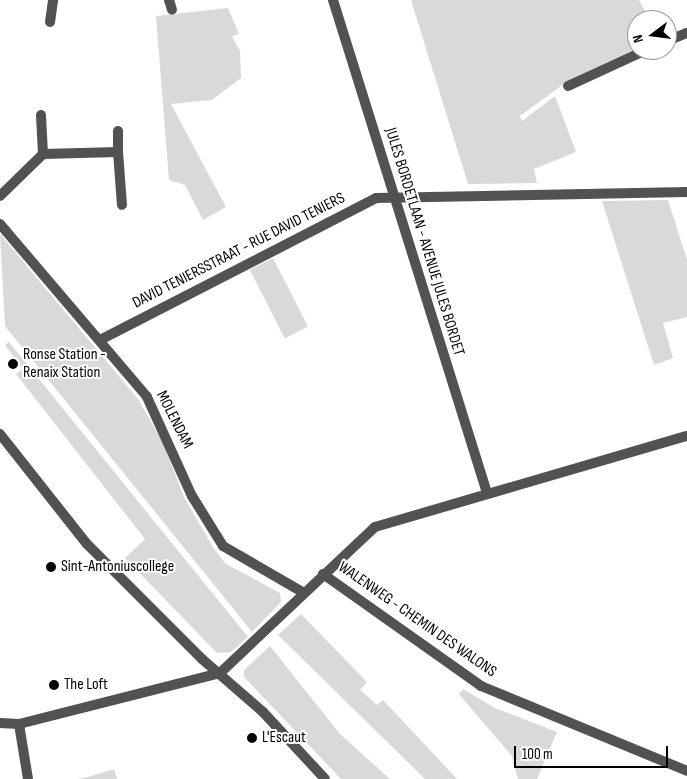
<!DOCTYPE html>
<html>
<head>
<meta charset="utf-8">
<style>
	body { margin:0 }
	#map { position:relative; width:687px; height:779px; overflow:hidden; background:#fff; font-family:"Sofia Sans Condensed",sans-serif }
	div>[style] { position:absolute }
	.green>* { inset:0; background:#d9d9d9; transform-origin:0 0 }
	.minor>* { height:10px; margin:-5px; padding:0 5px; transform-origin:5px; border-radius:5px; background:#525252 }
	.tertiary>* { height:10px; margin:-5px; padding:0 5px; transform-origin:5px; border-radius:5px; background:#525252 }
	.dots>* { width:14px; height:14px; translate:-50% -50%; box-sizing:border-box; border:2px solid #fff; border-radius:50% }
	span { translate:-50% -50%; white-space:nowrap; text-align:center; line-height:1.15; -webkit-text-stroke:4px #fff; paint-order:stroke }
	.street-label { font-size:16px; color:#000 }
	.poi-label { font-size:16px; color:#000 }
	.left { translate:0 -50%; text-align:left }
	.north { position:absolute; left:627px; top:10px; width:50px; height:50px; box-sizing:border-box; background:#fff; border:1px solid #999; border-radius:50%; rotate:255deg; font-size:14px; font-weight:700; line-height:20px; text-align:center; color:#000 }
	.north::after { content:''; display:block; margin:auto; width:18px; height:22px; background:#000; clip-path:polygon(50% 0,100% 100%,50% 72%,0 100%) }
	.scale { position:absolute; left:514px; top:746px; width:154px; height:22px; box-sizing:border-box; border:2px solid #000; border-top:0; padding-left:6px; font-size:15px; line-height:18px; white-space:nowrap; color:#000; -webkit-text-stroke:4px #fff; paint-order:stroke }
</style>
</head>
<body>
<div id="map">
	<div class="green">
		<div style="clip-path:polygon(411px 0,639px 0,650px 20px,637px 20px,637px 48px,569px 80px,520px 116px,522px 121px,555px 96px,576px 152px,534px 169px,537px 183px,468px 184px)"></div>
		<div style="clip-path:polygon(228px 8px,239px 34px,232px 36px,240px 51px,241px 78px,212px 100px,171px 104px,226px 207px,203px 220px,185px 185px,169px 180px,156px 16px)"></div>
		<div style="clip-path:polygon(668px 200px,687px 260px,687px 317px,663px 323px,673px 358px,654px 365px,602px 201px)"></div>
		<div style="clip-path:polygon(0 234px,138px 399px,163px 443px,184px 497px,214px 549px,226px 564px,280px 593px,281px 602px,252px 632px,5px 326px)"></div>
		<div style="left:273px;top:258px;width:77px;height:26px;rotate:63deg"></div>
		<div style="clip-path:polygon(9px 342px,248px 637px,231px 652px,217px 653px,125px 558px,145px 539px,16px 374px,23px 369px,5px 345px)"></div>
		<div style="clip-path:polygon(301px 614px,367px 682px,360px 690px,377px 705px,383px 700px,457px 779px,425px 779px,278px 635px)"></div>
		<div style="clip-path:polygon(270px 646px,340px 734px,390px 779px,341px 779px,244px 677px,244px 670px)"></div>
		<div style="clip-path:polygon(463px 689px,495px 708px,557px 732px,537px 779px,518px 779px,512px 756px,459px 694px)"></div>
		<div style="clip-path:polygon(114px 769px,117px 779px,78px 779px,88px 777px)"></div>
	</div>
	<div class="minor">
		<div style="left:169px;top:0;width:10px;rotate:73deg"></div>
		<div style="left:50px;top:22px;width:22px;rotate:-82deg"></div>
		<div style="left:667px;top:41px;width:22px;rotate:-22deg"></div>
		<div style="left:568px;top:86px;width:86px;rotate:-24.8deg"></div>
		<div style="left:118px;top:131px;width:21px;rotate:90deg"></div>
		<div style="left:43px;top:154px;width:75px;rotate:-1.5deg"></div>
		<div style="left:118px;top:152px;width:53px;rotate:85.7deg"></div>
		<div style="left:0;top:196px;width:60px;rotate:-44.3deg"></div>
		<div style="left:43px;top:154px;width:39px;rotate:-93deg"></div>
		<div style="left:0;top:224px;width:227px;rotate:49.6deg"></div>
		<div style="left:147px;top:397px;width:109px;rotate:65.6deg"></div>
		<div style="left:192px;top:496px;width:59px;rotate:58.2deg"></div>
		<div style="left:223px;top:546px;width:94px;rotate:30.1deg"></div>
		<div style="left:100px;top:340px;width:310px;rotate:-27.2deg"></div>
		<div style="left:376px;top:198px;width:311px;rotate:-1.1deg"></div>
		<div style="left:323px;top:574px;width:194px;rotate:35.3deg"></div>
		<div style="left:481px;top:686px;width:223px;rotate:22.4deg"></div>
		<div style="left:0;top:723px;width:19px;rotate:3deg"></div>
		<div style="left:19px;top:724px;width:207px;rotate:-14.2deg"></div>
		<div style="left:19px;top:724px;width:56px;rotate:80.7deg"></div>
	</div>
	<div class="tertiary">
		<div style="left:333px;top:0;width:516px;rotate:72.65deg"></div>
		<div style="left:0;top:434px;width:140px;rotate:51.7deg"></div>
		<div style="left:87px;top:544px;width:163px;rotate:45deg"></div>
		<div style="left:202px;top:659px;width:81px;rotate:41deg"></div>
		<div style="left:263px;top:712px;width:91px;rotate:47.2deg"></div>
		<div style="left:220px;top:673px;width:213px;rotate:-43.3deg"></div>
		<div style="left:375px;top:527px;width:325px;rotate:-16.3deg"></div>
	</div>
	<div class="dots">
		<div style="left:13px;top:364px;background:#000"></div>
		<div style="left:51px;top:567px;background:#000"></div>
		<div style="left:54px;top:685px;background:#000"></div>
		<div style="left:252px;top:738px;background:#000"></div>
	</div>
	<div class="street-label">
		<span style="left:424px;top:242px;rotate:73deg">JULES BORDETLAAN - AVENUE JULES BORDET</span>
		<span style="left:239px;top:251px;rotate:-27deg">DAVID TENIERSSTRAAT - RUE DAVID TENIERS</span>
		<span style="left:174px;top:420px;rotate:63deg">MOLENDAM</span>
		<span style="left:417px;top:620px;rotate:35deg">WALENWEG - CHEMIN DES WALONS</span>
	</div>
	<div class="poi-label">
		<span class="left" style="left:23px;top:364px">Ronse Station -<br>Renaix Station</span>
		<span class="left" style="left:61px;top:567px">Sint-Antoniuscollege</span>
		<span class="left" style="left:64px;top:685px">The Loft</span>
		<span class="left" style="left:262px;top:738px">L'Escaut</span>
	</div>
	<div class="north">N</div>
	<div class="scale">100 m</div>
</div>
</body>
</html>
